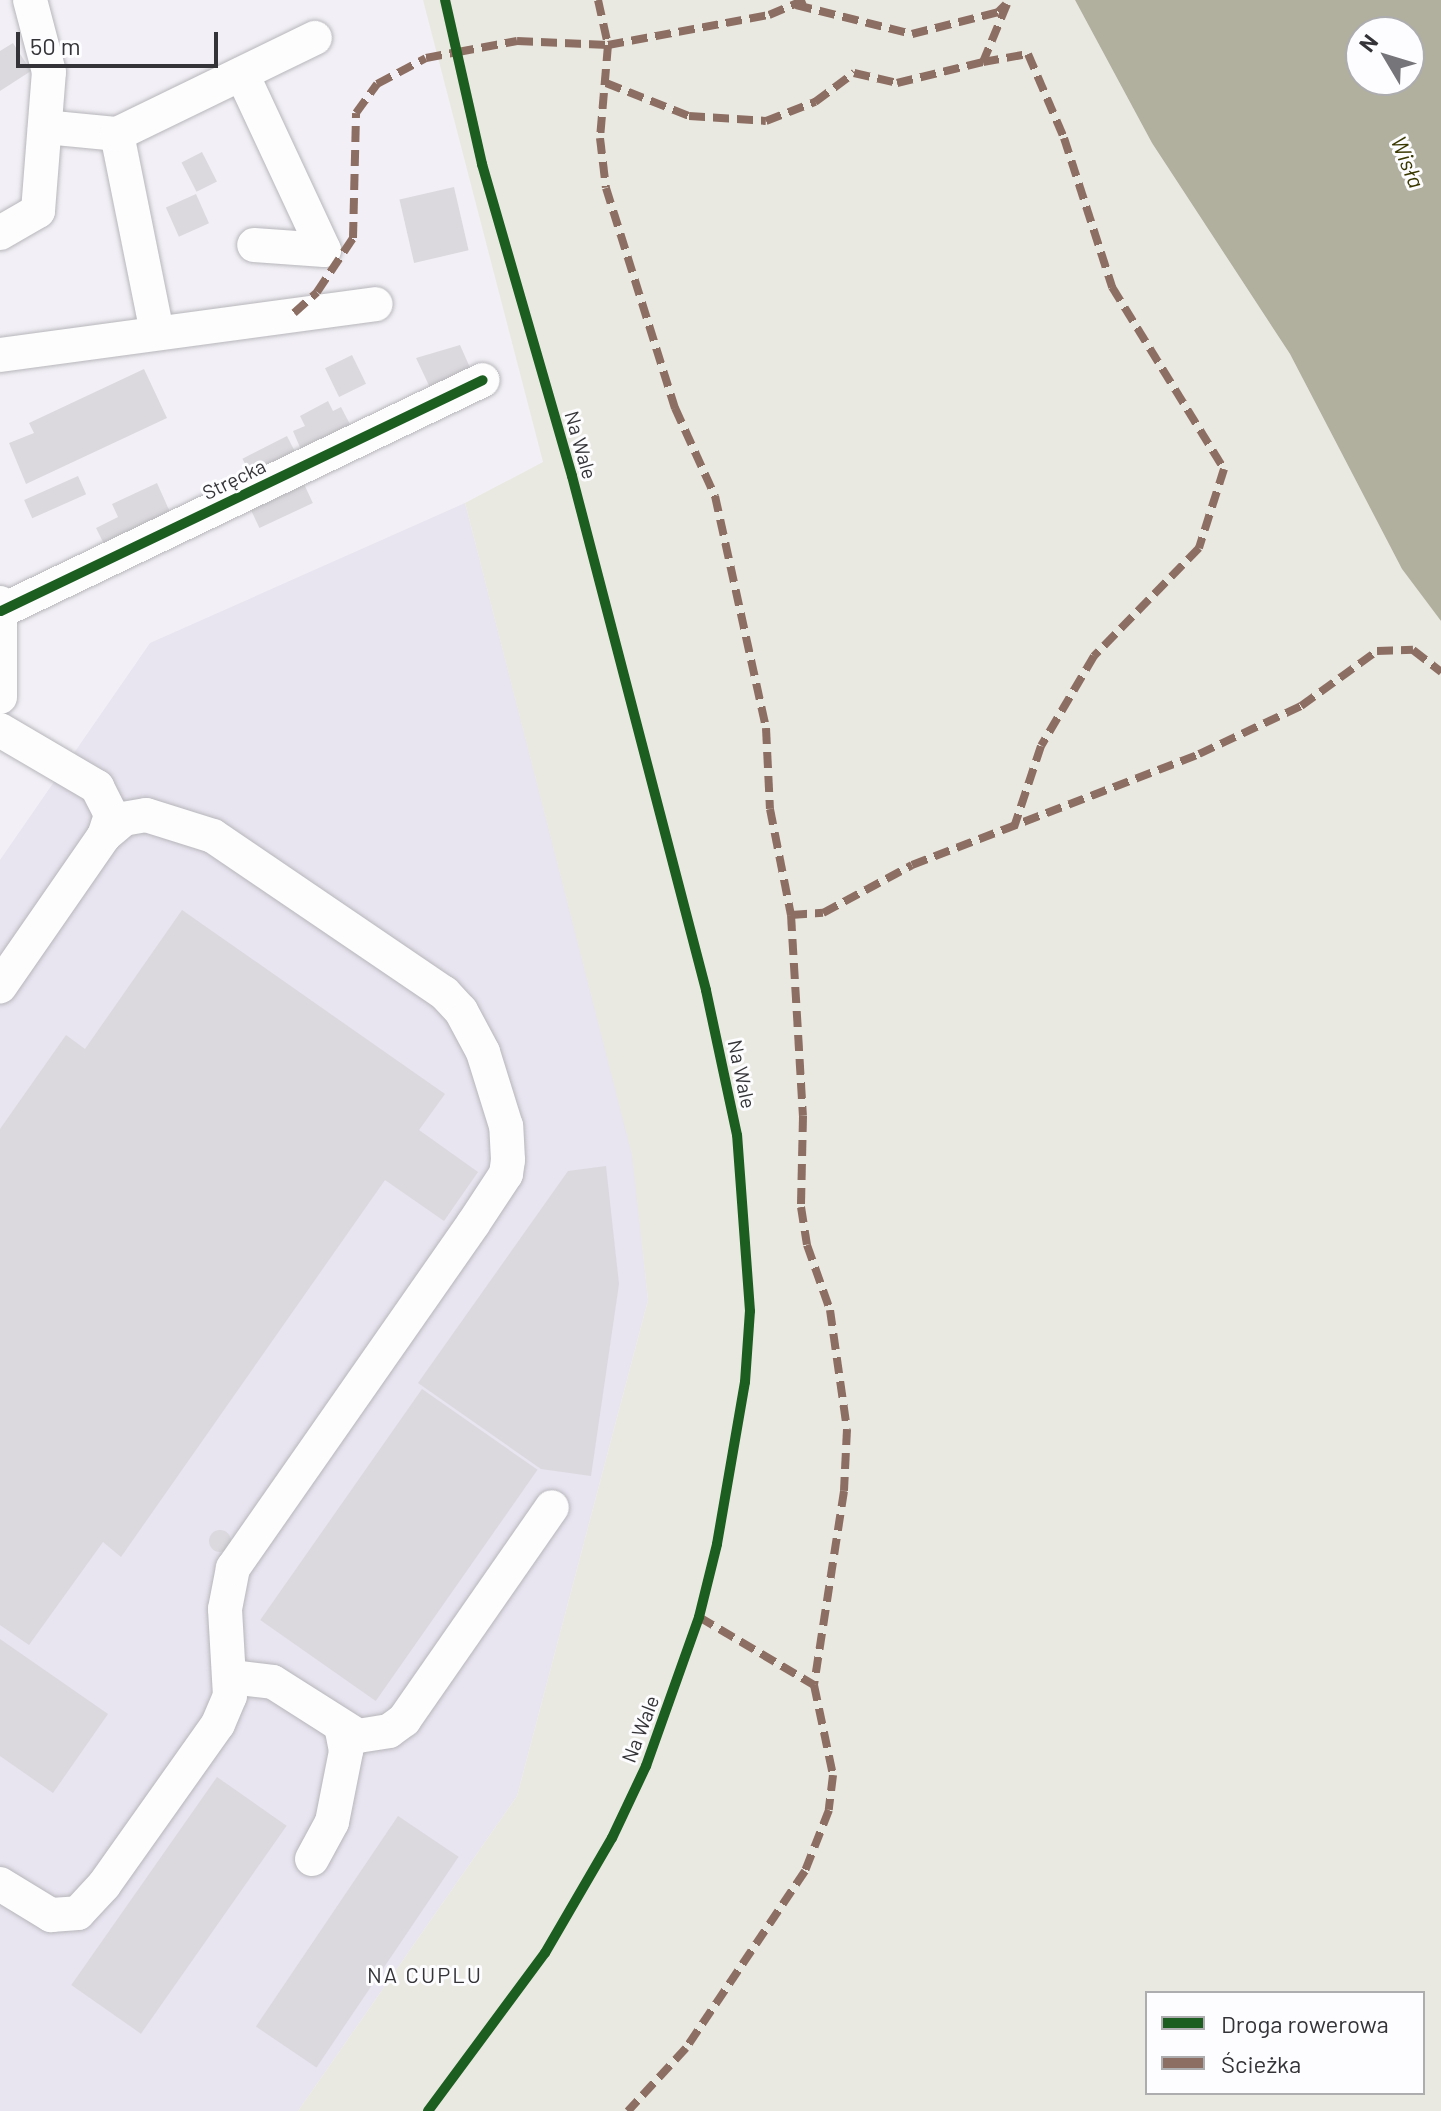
<!DOCTYPE html>
<html>
<head>
<meta charset="utf-8">
<style>
	body { margin:0 }
	#map { position:relative; width:1441px; height:2111px; overflow:hidden; background:#f2f0f6; font-family:Barlow,sans-serif }
	div>[style] { position:absolute }
	.built>* { inset:0; background:#e8e4f0 }
	.green>* { inset:0; background:#eae9e1 }
	.water>* { inset:0; background:#b1b09e }
	.building>* { inset:0; background:#dbd9de; transform-origin:0 0 }
	.round { border-radius:50% }
	.roads { filter:drop-shadow(0 0 2px #b7b6ba) drop-shadow(0 0 2px #b7b6ba) }
	.minor>* { height:34px; margin:-17px; padding:0 17px; transform-origin:17px; border-radius:17px; background:#fdfdfe }
	.quiet>* { height:8px; margin-top:-4px; transform-origin:0; background:repeating-linear-gradient(90deg,#8d6e63 0 16px,transparent 0 24px) }
	.cycleway>* { height:10px; margin:-5px; padding:0 5px; transform-origin:5px; border-radius:5px; background:#1b5e20 }
	span { translate:-50% -50%; white-space:nowrap; text-align:center; line-height:1.15; -webkit-text-stroke:6px #fdfcfe; paint-order:stroke }
	.street-label { font-size:20px; color:#343337 }
	.water-label { font-size:22px; color:#393800; font-style:italic }
	.neighbourhood-label { font-size:22px; color:#343337; letter-spacing:2px }
	.legend { position:absolute; left:1145px; top:1991px; width:280px; height:104px; box-sizing:border-box; background:#fdfcfe; border:2px solid #adacae; margin:0; padding:10px 14px; list-style:none; font-size:24px; color:#343337 }
	.legend li { display:flex; align-items:center; gap:16px; height:40px }
	.legend b { width:40px; border:2px solid #adacae }
	.north { position:absolute; left:1345px; top:16px; width:80px; height:80px; box-sizing:border-box; background:#fdfcfe; border:2px solid #adacae; border-radius:50%; rotate:308deg; font-size:22px; font-weight:700; line-height:32px; text-align:center; color:#343337 }
	.north::after { content:''; display:block; margin:auto; width:28px; height:36px; background:#76757a; clip-path:polygon(50% 0,100% 100%,50% 72%,0 100%) }
	.scale { position:absolute; left:16px; top:32px; width:202px; height:36px; box-sizing:border-box; border:4px solid #343337; border-top:0; padding-left:10px; font-size:24px; line-height:28px; white-space:nowrap; color:#343337; -webkit-text-stroke:6px #fdfcfe; paint-order:stroke }
</style>
</head>
<body>
<div id="map">
	<div class="built">
		<div style="clip-path:polygon(465px 503px,633px 1155px,648px 1300px,517px 1796px,298px 2111px,0 2111px,0 860px,150px 643px)"></div>
	</div>
	<div class="green">
		<div style="clip-path:polygon(evenodd,423px 0,1075px 0,1152px 143px,1290px 354px,1402px 569px,1441px 621px,1441px 2111px,298px 2111px,517px 1796px,648px 1300px,632px 1155px,465px 503px,543px 462px,423px 0,1147px 1993px,1423px 1993px,1423px 2093px,1147px 2093px,1147px 1993px)"></div>
	</div>
	<div class="water">
		<div style="clip-path:polygon(evenodd,1075px 0,1441px 0,1441px 621px,1402px 569px,1290px 354px,1152px 143px,1075px 0,1361px 32px,1409px 32px,1409px 80px,1361px 80px,1361px 32px)"></div>
	</div>
	<div class="building">
		<div style="clip-path:polygon(13px 43px,31px 71px,0 91px,0 51px)"></div>
		<div style="left:202px;top:152px;width:33px;height:23px;rotate:63deg"></div>
		<div style="left:454px;top:187px;width:65px;height:56px;rotate:77deg"></div>
		<div style="left:196px;top:194px;width:32px;height:33px;rotate:66deg"></div>
		<div style="clip-path:polygon(460px 345px,472px 372px,434px 396px,416px 358px)"></div>
		<div style="left:352px;top:355px;width:32px;height:30px;rotate:64deg"></div>
		<div style="clip-path:polygon(144px 369px,167px 418px,26px 484px,9px 443px,34px 433px,29px 423px)"></div>
		<div style="clip-path:polygon(328px 401px,333px 411px,341px 407px,354px 432px,305px 459px,293px 431px,305px 426px,300px 416px)"></div>
		<div style="left:287px;top:436px;width:18px;height:50px;rotate:63deg"></div>
		<div style="left:78px;top:476px;width:20px;height:59px;rotate:66deg"></div>
		<div style="clip-path:polygon(157px 483px,170px 512px,104px 544px,96px 528px,118px 517px,112px 504px)"></div>
		<div style="left:304px;top:484px;width:21px;height:59px;rotate:65deg"></div>
		<div style="clip-path:polygon(182px 910px,445px 1094px,419px 1130px,478px 1172px,444px 1221px,385px 1180px,121px 1557px,103px 1542px,29px 1645px,0 1625px,0 1129px,66px 1035px,85px 1049px)"></div>
		<div style="clip-path:polygon(606px 1166px,619px 1284px,591px 1476px,541px 1469px,418px 1383px,568px 1171px)"></div>
		<div style="left:422px;top:1389px;width:141px;height:282px;rotate:35deg"></div>
		<div class="round" style="left:209px;top:1530px;width:22px;height:22px"></div>
		<div style="clip-path:polygon(0 1639px,108px 1714px,53px 1793px,0 1756px)"></div>
		<div style="left:217px;top:1777px;width:85px;height:254px;rotate:35deg"></div>
		<div style="left:398px;top:1816px;width:73px;height:254px;rotate:34deg"></div>
	</div>
	<div class="roads">
		<div class="minor">
			<div style="left:242px;top:74px;width:194px;rotate:65deg"></div>
			<div style="left:324px;top:250px;width:70px;rotate:-175.9deg"></div>
			<div style="left:45px;top:127px;width:72px;rotate:5.6deg"></div>
			<div style="left:117px;top:134px;width:202px;rotate:78.6deg"></div>
			<div style="left:117px;top:134px;width:220px;rotate:-25.9deg"></div>
			<div style="left:0;top:233px;width:44px;rotate:-30.1deg"></div>
			<div style="left:38px;top:211px;width:139px;rotate:-85.5deg"></div>
			<div style="left:49px;top:72px;width:74px;rotate:-104.8deg"></div>
			<div style="left:0;top:355px;width:379px;rotate:-7.7deg"></div>
			<div style="left:0;top:603px;width:94px;rotate:90deg"></div>
			<div style="left:1px;top:611px;width:534px;rotate:-25.61deg"></div>
			<div style="left:0;top:730px;width:113px;rotate:30.4deg"></div>
			<div style="left:97px;top:787px;width:31px;rotate:63deg"></div>
			<div style="left:111px;top:815px;width:22px;rotate:108deg"></div>
			<div style="left:104px;top:836px;width:183px;rotate:124.7deg"></div>
			<div style="left:231px;top:1677px;width:42px;rotate:6.8deg"></div>
			<div style="left:273px;top:1682px;width:101px;rotate:32.4deg"></div>
			<div style="left:358px;top:1736px;width:31px;rotate:-9deg"></div>
			<div style="left:389px;top:1731px;width:19px;rotate:-36deg"></div>
			<div style="left:404px;top:1720px;width:259px;rotate:-55.2deg"></div>
			<div style="left:312px;top:1859px;width:42px;rotate:-61.6deg"></div>
			<div style="left:332px;top:1822px;width:72px;rotate:-78.8deg"></div>
			<div style="left:346px;top:1751px;width:21px;rotate:-101deg"></div>
			<div style="left:0;top:1884px;width:60px;rotate:31.3deg"></div>
			<div style="left:51px;top:1915px;width:27px;rotate:-4deg"></div>
			<div style="left:78px;top:1913px;width:38px;rotate:-47deg"></div>
			<div style="left:104px;top:1885px;width:197px;rotate:-54.7deg"></div>
			<div style="left:218px;top:1724px;width:30px;rotate:-67deg"></div>
			<div style="left:230px;top:1696px;width:87px;rotate:-93.3deg"></div>
			<div style="left:225px;top:1609px;width:42px;rotate:-79deg"></div>
			<div style="left:233px;top:1568px;width:419px;rotate:-55.1deg"></div>
			<div style="left:473px;top:1224px;width:60px;rotate:-56.6deg"></div>
			<div style="left:506px;top:1174px;width:14px;rotate:-82deg"></div>
			<div style="left:508px;top:1160px;width:34px;rotate:-93deg"></div>
			<div style="left:506px;top:1126px;width:77px;rotate:-107.3deg"></div>
			<div style="left:483px;top:1052px;width:47px;rotate:-118.2deg"></div>
			<div style="left:461px;top:1011px;width:25px;rotate:-133deg"></div>
			<div style="left:444px;top:993px;width:279px;rotate:-145.8deg"></div>
			<div style="left:213px;top:836px;width:70px;rotate:-162.6deg"></div>
			<div style="left:146px;top:815px;width:22px;rotate:170deg"></div>
			<div style="left:124px;top:819px;width:26px;rotate:140deg"></div>
		</div>
	</div>
	<div class="quiet">
		<div style="left:598px;top:0;width:46px;rotate:77.5deg"></div>
		<div style="left:608px;top:45px;width:93px;rotate:94.9deg"></div>
		<div style="left:600px;top:138px;width:50px;rotate:83.2deg"></div>
		<div style="left:606px;top:188px;width:231px;rotate:72.6deg"></div>
		<div style="left:675px;top:408px;width:97px;rotate:65.6deg"></div>
		<div style="left:715px;top:496px;width:238px;rotate:77.6deg"></div>
		<div style="left:766px;top:728px;width:81px;rotate:87.2deg"></div>
		<div style="left:770px;top:809px;width:108px;rotate:78.8deg"></div>
		<div style="left:791px;top:915px;width:201px;rotate:86.6deg"></div>
		<div style="left:803px;top:1116px;width:91px;rotate:91.3deg"></div>
		<div style="left:801px;top:1207px;width:38px;rotate:81deg"></div>
		<div style="left:807px;top:1245px;width:69px;rotate:70.5deg"></div>
		<div style="left:830px;top:1310px;width:120px;rotate:81.9deg"></div>
		<div style="left:847px;top:1429px;width:62px;rotate:92.8deg"></div>
		<div style="left:844px;top:1491px;width:196px;rotate:98.8deg"></div>
		<div style="left:814px;top:1685px;width:92px;rotate:78.1deg"></div>
		<div style="left:833px;top:1775px;width:35px;rotate:97deg"></div>
		<div style="left:829px;top:1810px;width:66px;rotate:111.5deg"></div>
		<div style="left:805px;top:1871px;width:213px;rotate:123.9deg"></div>
		<div style="left:686px;top:2048px;width:86px;rotate:132.6deg"></div>
		<div style="left:1007px;top:4px;width:63px;rotate:112.5deg"></div>
		<div style="left:983px;top:62px;width:46px;rotate:-10.1deg"></div>
		<div style="left:1028px;top:54px;width:91px;rotate:66.8deg"></div>
		<div style="left:1064px;top:138px;width:157px;rotate:72.1deg"></div>
		<div style="left:1112px;top:287px;width:214px;rotate:58.4deg"></div>
		<div style="left:1224px;top:469px;width:83px;rotate:107.6deg"></div>
		<div style="left:1199px;top:548px;width:151px;rotate:134.2deg"></div>
		<div style="left:1094px;top:656px;width:104px;rotate:120.5deg"></div>
		<div style="left:1041px;top:746px;width:85px;rotate:108.4deg"></div>
		<div style="left:796px;top:5px;width:120px;rotate:14deg"></div>
		<div style="left:912px;top:34px;width:89px;rotate:-14.3deg"></div>
		<div style="left:998px;top:12px;width:11px;rotate:-45deg"></div>
		<div style="left:606px;top:83px;width:89px;rotate:21.7deg"></div>
		<div style="left:689px;top:116px;width:77px;rotate:3.7deg"></div>
		<div style="left:766px;top:121px;width:53px;rotate:-21.2deg"></div>
		<div style="left:815px;top:102px;width:49px;rotate:-36.6deg"></div>
		<div style="left:854px;top:73px;width:44px;rotate:13.1deg"></div>
		<div style="left:897px;top:83px;width:89px;rotate:-13.7deg"></div>
		<div style="left:294px;top:313px;width:31px;rotate:-42deg"></div>
		<div style="left:317px;top:292px;width:65px;rotate:-56.3deg"></div>
		<div style="left:353px;top:238px;width:125px;rotate:-88.6deg"></div>
		<div style="left:356px;top:113px;width:36px;rotate:-54deg"></div>
		<div style="left:377px;top:84px;width:55px;rotate:-28deg"></div>
		<div style="left:426px;top:58px;width:33px;rotate:-11deg"></div>
		<div style="left:458px;top:52px;width:60px;rotate:-10.6deg"></div>
		<div style="left:517px;top:41px;width:91px;rotate:2.5deg"></div>
		<div style="left:608px;top:45px;width:164px;rotate:-10.6deg"></div>
		<div style="left:769px;top:15px;width:39px;rotate:-23deg"></div>
		<div style="left:791px;top:915px;width:32px;rotate:-4deg"></div>
		<div style="left:823px;top:913px;width:101px;rotate:-28.3deg"></div>
		<div style="left:912px;top:865px;width:308px;rotate:-21.1deg"></div>
		<div style="left:1199px;top:754px;width:113px;rotate:-25.2deg"></div>
		<div style="left:1301px;top:706px;width:94px;rotate:-35.9deg"></div>
		<div style="left:1377px;top:651px;width:36px;rotate:-2deg"></div>
		<div style="left:1413px;top:650px;width:36px;rotate:38deg"></div>
		<div style="left:699px;top:1617px;width:134px;rotate:30.6deg"></div>
	</div>
	<div class="cycleway">
		<div style="left:1px;top:611px;width:534px;rotate:-25.61deg"></div>
		<div style="left:428px;top:2111px;width:197px;rotate:-53.5deg"></div>
		<div style="left:545px;top:1953px;width:133px;rotate:-59.8deg"></div>
		<div style="left:612px;top:1838px;width:80px;rotate:-64.7deg"></div>
		<div style="left:646px;top:1766px;width:158px;rotate:-70.4deg"></div>
		<div style="left:699px;top:1617px;width:75px;rotate:-76.1deg"></div>
		<div style="left:717px;top:1544px;width:164px;rotate:-80.2deg"></div>
		<div style="left:745px;top:1382px;width:71px;rotate:-86deg"></div>
		<div style="left:750px;top:1311px;width:176px;rotate:-94.2deg"></div>
		<div style="left:737px;top:1135px;width:148px;rotate:-102.1deg"></div>
		<div style="left:706px;top:990px;width:531px;rotate:-104.61deg"></div>
		<div style="left:572px;top:476px;width:325px;rotate:-106.1deg"></div>
		<div style="left:482px;top:164px;width:168px;rotate:-102.7deg"></div>
	</div>
	<div class="street-label">
		<span style="left:581px;top:445px;rotate:74deg">Na Wale</span>
		<span style="left:234px;top:479px;rotate:-26deg">Stręcka</span>
		<span style="left:742px;top:1074px;rotate:78deg">Na Wale</span>
		<span style="left:640px;top:1729px;rotate:-69deg">Na Wale</span>
	</div>
	<div class="water-label">
		<span style="left:1408px;top:162px;rotate:68deg">Wisła</span>
	</div>
	<div class="neighbourhood-label">
		<span style="left:425px;top:1975px">NA CUPLU</span>
	</div>
	<ul class="legend">
	<li><b style="height:10px;background:#1b5e20"></b>Droga rowerowa</li>
	<li><b style="height:10px;background:#8d6e63"></b>Ścieżka</li>
	</ul>
	<div class="north">N</div>
	<div class="scale">50 m</div>
</div>
</body>
</html>
